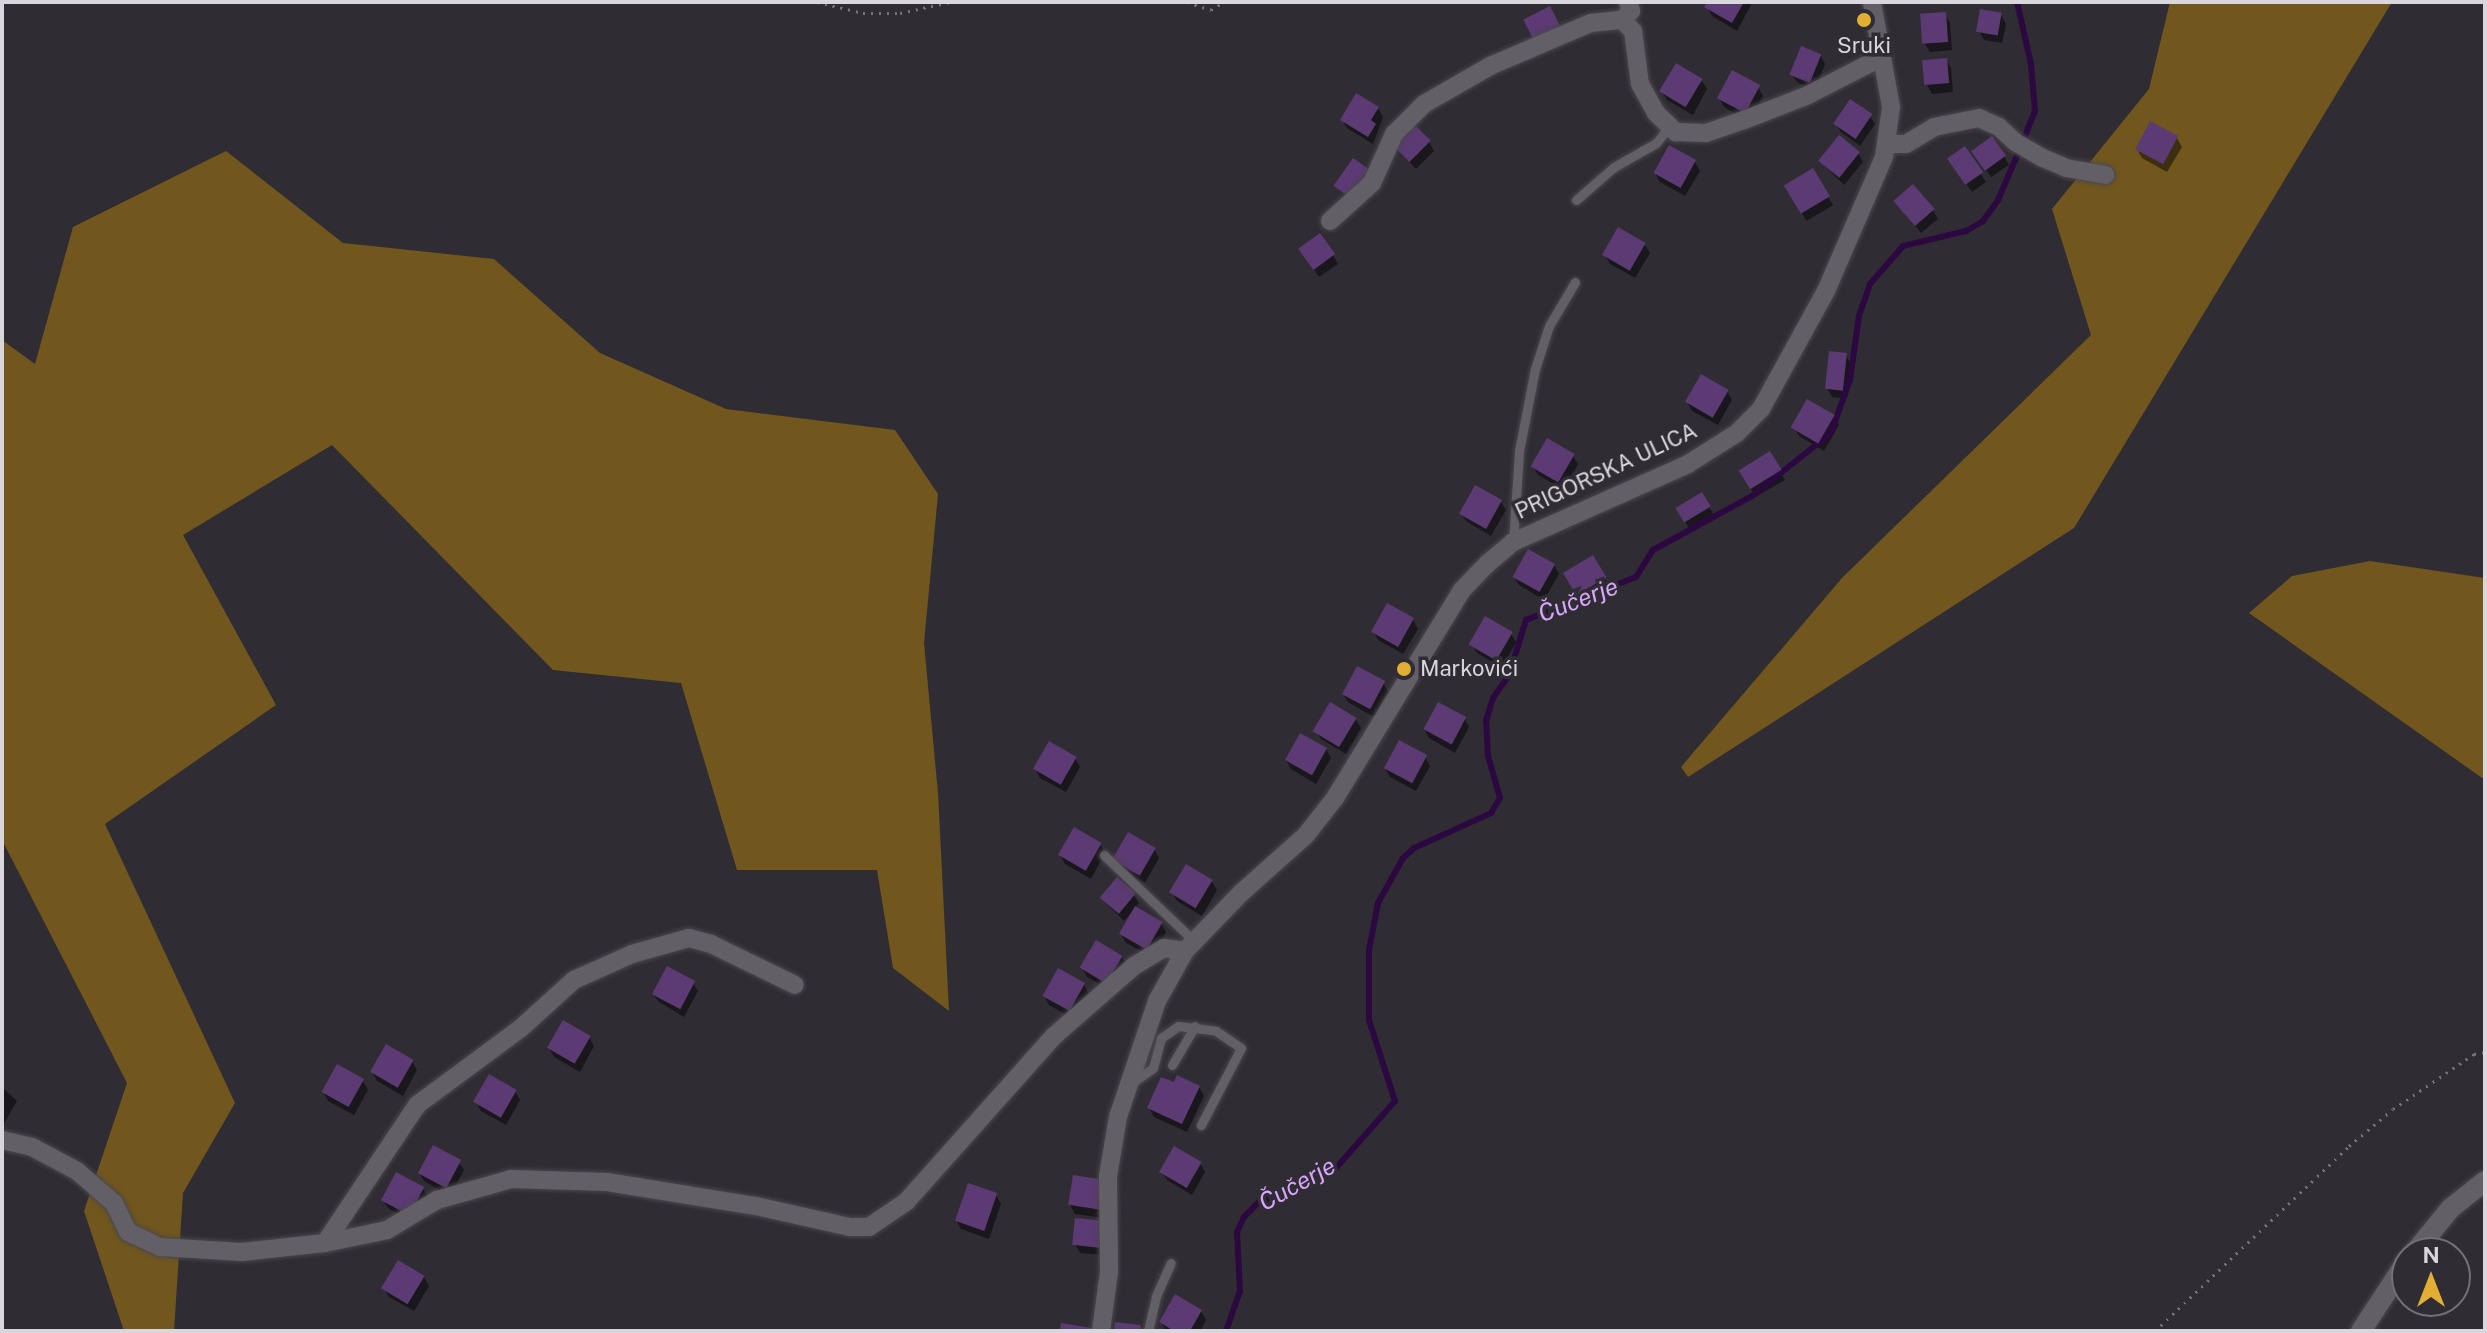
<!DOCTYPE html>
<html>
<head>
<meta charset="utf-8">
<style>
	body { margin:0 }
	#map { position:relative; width:2487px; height:1333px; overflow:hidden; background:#302c33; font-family:"Public Sans",sans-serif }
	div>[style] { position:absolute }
	.forest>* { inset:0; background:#71571e }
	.shadow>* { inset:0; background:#0007; transform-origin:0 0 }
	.stream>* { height:6px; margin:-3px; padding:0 3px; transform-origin:3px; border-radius:3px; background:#2c0840 }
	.building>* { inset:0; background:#5c3a74; transform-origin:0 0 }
	.path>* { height:3px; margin-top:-1.5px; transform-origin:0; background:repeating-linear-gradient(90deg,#767379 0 2px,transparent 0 8px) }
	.roads { filter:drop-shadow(0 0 2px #4a474c) drop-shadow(0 0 2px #4a474c) }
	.lane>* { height:9px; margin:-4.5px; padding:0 4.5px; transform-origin:4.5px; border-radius:4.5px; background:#635f66 }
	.street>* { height:18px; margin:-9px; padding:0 9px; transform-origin:9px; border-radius:9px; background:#635f66 }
	.secondary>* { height:20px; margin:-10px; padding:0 10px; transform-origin:10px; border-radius:10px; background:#635f66 }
	.dots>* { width:22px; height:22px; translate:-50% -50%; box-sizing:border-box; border:4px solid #302c33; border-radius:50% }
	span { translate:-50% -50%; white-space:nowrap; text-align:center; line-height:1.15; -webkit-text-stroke:7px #302c33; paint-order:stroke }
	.poi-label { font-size:22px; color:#d9d7db }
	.left { translate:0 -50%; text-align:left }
	.street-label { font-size:22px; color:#d9d7db }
	.water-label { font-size:24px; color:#d8a6fd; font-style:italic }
	.frame { position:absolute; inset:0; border:4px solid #d9d7db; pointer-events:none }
	.north { position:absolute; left:2391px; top:1237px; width:80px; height:80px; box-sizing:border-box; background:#302c33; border:2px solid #747076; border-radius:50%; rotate:0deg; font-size:22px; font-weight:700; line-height:32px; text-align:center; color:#d9d7db }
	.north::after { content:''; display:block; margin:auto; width:28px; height:36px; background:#e2ae34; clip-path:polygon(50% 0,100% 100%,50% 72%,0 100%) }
</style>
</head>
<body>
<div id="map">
	<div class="forest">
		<div style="clip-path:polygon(2170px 2px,2392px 2px,2074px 528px,1688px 777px,1681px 767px,1842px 578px,2091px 335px,2052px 209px,2149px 89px)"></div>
		<div style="clip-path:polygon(226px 151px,343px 243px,494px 259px,600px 353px,726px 409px,895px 430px,938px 494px,924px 643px,938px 793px,949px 1011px,893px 968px,877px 870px,737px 870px,681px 683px,553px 670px,332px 445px,183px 535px,276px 705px,105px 824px,235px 1103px,183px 1193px,174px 1331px,124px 1331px,84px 1211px,127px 1083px,2px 840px,2px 340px,35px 364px,73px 227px)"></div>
		<div style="clip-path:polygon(2370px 561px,2485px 578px,2485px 780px,2249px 613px,2292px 576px)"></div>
	</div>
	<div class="shadow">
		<div style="clip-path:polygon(1710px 2px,1750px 2px,1751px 5px,1737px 31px,1712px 16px,1707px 7px)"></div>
		<div style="clip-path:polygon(1945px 14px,1950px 23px,1952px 50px,1930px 52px,1925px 44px)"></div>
		<div style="clip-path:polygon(2001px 15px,2006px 24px,2002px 43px,1984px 40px,1979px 31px)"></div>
		<div style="clip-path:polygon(1820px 55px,1825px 64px,1815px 90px,1798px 83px,1792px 75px)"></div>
		<div style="clip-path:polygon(1946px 60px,1951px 68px,1953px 92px,1932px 94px,1927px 85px)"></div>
		<div style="clip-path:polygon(1702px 81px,1707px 89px,1693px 115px,1667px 100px,1662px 92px)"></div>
		<div style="clip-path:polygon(1758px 87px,1763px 96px,1749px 121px,1724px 107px,1719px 98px)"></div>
		<div style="clip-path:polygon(1378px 108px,1383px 117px,1373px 144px,1347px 128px,1342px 120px)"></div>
		<div style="clip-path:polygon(1870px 116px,1875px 124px,1860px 146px,1841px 132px,1836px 124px)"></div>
		<div style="clip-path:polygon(2177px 138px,2182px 147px,2167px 172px,2142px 158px,2137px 149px)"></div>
		<div style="clip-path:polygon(1429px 142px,1434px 151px,1416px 169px,1395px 146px)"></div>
		<div style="clip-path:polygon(1964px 149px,1986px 182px,1972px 192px,1955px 168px)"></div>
		<div style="clip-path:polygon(1858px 153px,1863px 162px,1844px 185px,1820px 161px)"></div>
		<div style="clip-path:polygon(2004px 156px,2009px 165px,1991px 177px,1979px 160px)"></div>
		<div style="clip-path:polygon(1695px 162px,1700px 171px,1685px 196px,1660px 182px,1655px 173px)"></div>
		<div style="left:1812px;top:170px;width:41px;height:31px;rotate:59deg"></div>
		<div style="clip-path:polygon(1896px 201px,1933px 210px,1938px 219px,1921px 233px)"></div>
		<div style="clip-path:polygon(1644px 244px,1650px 253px,1635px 278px,1610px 264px,1605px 255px)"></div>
		<div style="clip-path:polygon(1333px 255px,1338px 264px,1319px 277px,1306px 257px)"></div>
		<div style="clip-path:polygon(1846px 355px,1851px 364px,1847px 399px,1832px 397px,1827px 388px)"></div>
		<div style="clip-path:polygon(1727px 391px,1732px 400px,1718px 425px,1692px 411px,1687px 402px)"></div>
		<div style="clip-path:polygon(1834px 417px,1839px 425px,1824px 451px,1799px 436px,1794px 428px)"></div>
		<div style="left:1770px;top:454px;width:30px;height:34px;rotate:60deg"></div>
		<div style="clip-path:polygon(1573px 456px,1578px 464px,1564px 490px,1538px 475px,1533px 467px)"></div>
		<div style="left:1702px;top:494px;width:25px;height:28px;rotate:61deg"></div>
		<div style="clip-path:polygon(1501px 502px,1506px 510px,1491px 536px,1466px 521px,1461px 513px)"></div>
		<div style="left:1593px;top:558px;width:33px;height:32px;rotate:61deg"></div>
		<div style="clip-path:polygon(1554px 565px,1559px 574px,1544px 600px,1519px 585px,1514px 577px)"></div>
		<div style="clip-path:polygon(1413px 620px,1418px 629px,1403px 654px,1378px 640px,1373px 631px)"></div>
		<div style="clip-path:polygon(1511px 634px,1516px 642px,1502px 668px,1477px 653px,1472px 645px)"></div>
		<div style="clip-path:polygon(1383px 683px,1388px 691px,1374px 717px,1348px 702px,1343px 694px)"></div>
		<div style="clip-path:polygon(1464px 718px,1469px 727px,1455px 753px,1429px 738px,1424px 729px)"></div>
		<div style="clip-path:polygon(1356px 720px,1361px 728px,1346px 754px,1321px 739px,1316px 731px)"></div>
		<div style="clip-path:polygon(1326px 749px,1331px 758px,1316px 784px,1291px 769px,1286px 760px)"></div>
		<div style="clip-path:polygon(1425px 757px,1430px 766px,1416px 791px,1390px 777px,1385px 768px)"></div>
		<div style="clip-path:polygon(1075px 758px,1080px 767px,1066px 792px,1040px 778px,1035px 769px)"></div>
		<div style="clip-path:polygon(1100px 844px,1105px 853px,1091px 879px,1065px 864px,1060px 855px)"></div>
		<div style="clip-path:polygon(1154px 849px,1159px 858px,1145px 883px,1120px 869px,1114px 860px)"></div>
		<div style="clip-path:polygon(1212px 882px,1217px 890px,1202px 916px,1177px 901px,1172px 893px)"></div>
		<div style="clip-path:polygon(1134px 895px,1139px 903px,1135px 908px,1161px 923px,1166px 932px,1152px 957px,1126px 943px,1121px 934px,1132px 912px,1124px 921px,1101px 898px)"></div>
		<div style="clip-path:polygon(1122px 957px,1127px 966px,1112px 991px,1087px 977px,1082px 968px)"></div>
		<div style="clip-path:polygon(693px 983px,698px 991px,684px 1017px,659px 1002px,653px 994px)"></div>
		<div style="clip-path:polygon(1084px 985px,1089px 994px,1074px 1019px,1049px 1005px,1044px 996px)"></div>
		<div style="clip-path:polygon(589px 1037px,594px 1046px,580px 1072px,554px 1057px,549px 1048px)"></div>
		<div style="clip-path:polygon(412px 1061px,417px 1070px,403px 1096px,377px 1081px,372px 1072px)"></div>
		<div style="clip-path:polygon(338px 1067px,363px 1081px,368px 1090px,354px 1115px,328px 1101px,323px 1092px)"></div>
		<div style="clip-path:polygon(2px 1087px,17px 1101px,2px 1127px)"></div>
		<div style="clip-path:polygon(1199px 1087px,1204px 1096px,1187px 1132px,1154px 1117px,1149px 1108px)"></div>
		<div style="clip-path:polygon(515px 1091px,520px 1100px,506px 1125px,481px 1111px,476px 1102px)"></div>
		<div style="clip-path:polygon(459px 1162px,464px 1170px,450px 1196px,424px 1181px,419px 1173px)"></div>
		<div style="clip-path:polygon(1200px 1163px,1205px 1172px,1192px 1195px,1167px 1180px,1162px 1172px)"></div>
		<div style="clip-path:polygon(1103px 1182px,1103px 1218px,1075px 1214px,1070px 1205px)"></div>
		<div style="clip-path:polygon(422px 1188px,428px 1197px,413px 1223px,388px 1208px,383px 1200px)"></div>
		<div style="clip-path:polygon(996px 1195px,1001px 1204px,989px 1239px,961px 1229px,956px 1220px)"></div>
		<div style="clip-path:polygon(1101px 1223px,1104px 1255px,1080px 1253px,1075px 1244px)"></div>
		<div style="clip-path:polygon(424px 1277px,429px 1286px,414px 1311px,389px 1297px,384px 1288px)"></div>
		<div style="clip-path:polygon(1201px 1311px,1206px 1320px,1200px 1331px,1166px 1331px,1161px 1322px)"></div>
	</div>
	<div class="stream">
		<div style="left:1226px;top:1331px;width:42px;rotate:-70.7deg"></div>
		<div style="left:1240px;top:1291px;width:59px;rotate:-92.9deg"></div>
		<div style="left:1237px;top:1232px;width:17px;rotate:-65deg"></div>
		<div style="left:1244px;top:1217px;width:21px;rotate:-45deg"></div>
		<div style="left:1259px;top:1202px;width:63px;rotate:-21.3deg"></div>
		<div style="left:1318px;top:1179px;width:21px;rotate:-31deg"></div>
		<div style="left:1336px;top:1168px;width:89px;rotate:-48.6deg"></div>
		<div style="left:1395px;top:1101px;width:85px;rotate:-107.8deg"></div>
		<div style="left:1369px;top:1020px;width:70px;rotate:-90deg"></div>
		<div style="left:1369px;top:950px;width:48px;rotate:-79.2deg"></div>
		<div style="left:1378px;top:903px;width:51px;rotate:-60.9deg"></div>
		<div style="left:1403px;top:858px;width:15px;rotate:-42deg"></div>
		<div style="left:1414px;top:848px;width:85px;rotate:-24.4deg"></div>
		<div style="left:1491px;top:813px;width:17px;rotate:-59deg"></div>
		<div style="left:1500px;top:798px;width:44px;rotate:-105.9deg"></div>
		<div style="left:1488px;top:756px;width:35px;rotate:-93deg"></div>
		<div style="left:1486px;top:721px;width:24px;rotate:-73deg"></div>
		<div style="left:1493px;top:698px;width:28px;rotate:-55deg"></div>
		<div style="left:1509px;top:675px;width:58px;rotate:-72.8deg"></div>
		<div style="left:1526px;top:620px;width:118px;rotate:-21.4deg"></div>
		<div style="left:1636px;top:577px;width:32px;rotate:-58deg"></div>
		<div style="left:1653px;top:550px;width:113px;rotate:-28.6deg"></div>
		<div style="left:1752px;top:496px;width:101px;rotate:-38.6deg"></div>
		<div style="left:1831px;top:433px;width:56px;rotate:-70.3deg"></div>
		<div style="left:1850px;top:380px;width:65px;rotate:-82deg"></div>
		<div style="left:1859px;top:316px;width:34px;rotate:-71deg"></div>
		<div style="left:1870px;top:284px;width:50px;rotate:-49deg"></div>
		<div style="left:1903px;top:246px;width:65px;rotate:-13.4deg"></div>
		<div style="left:1966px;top:231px;width:20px;rotate:-30deg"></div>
		<div style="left:1983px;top:221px;width:26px;rotate:-54deg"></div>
		<div style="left:1998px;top:200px;width:46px;rotate:-66.8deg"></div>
		<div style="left:2016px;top:158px;width:51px;rotate:-68deg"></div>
		<div style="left:2035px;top:111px;width:47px;rotate:-94.9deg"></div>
		<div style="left:2031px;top:64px;width:64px;rotate:-102.7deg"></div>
	</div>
	<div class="building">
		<div style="clip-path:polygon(1707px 2px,1744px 2px,1732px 23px,1704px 7px)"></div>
		<div style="left:1550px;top:6px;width:25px;height:30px;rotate:63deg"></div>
		<div style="left:1980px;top:9px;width:22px;height:23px;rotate:10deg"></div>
		<div style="left:1946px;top:12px;width:30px;height:26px;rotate:86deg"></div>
		<div style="left:1801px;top:46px;width:22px;height:31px;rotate:22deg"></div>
		<div style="left:1947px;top:58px;width:25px;height:25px;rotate:85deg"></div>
		<div style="left:1676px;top:63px;width:31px;height:33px;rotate:31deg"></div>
		<div style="left:1732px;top:70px;width:32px;height:32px;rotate:28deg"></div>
		<div style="clip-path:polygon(1356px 93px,1379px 107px,1371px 120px,1376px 124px,1368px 137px,1340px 120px)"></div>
		<div style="left:1850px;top:99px;width:27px;height:30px;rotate:34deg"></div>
		<div style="left:2150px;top:121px;width:32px;height:32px;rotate:28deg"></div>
		<div style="left:1413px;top:123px;width:25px;height:30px;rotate:45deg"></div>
		<div style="left:1839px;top:135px;width:27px;height:33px;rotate:39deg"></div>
		<div style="left:1992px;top:136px;width:24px;height:26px;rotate:54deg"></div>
		<div style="left:1669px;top:145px;width:31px;height:32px;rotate:29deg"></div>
		<div style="left:1965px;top:146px;width:32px;height:22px;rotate:55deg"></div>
		<div style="left:1353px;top:158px;width:24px;height:34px;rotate:35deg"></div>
		<div style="left:1813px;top:168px;width:33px;height:34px;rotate:59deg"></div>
		<div style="left:1913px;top:184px;width:33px;height:26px;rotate:49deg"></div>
		<div style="left:1618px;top:227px;width:32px;height:32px;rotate:30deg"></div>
		<div style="left:1320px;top:233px;width:26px;height:27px;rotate:54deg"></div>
		<div style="left:1829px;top:351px;width:18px;height:38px;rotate:6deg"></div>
		<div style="left:1701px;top:374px;width:32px;height:32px;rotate:30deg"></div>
		<div style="left:1807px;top:399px;width:32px;height:33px;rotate:30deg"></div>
		<div style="left:1547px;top:438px;width:32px;height:33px;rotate:30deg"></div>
		<div style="left:1770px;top:451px;width:22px;height:37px;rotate:58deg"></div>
		<div style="left:1475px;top:485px;width:31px;height:33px;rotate:29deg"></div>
		<div style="left:1702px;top:492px;width:17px;height:31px;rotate:59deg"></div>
		<div style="left:1528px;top:549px;width:31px;height:32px;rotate:29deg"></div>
		<div style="left:1593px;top:555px;width:26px;height:35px;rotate:59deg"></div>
		<div style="left:1387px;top:603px;width:31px;height:33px;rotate:29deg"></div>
		<div style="left:1485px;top:616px;width:32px;height:33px;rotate:30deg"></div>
		<div style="left:1357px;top:666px;width:32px;height:32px;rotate:28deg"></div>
		<div style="left:1330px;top:702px;width:31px;height:34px;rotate:31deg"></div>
		<div style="left:1438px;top:702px;width:32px;height:31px;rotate:28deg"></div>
		<div style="left:1300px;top:733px;width:31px;height:31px;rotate:29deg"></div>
		<div style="left:1399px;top:740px;width:32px;height:32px;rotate:28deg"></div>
		<div style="left:1049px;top:741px;width:32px;height:32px;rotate:30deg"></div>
		<div style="left:1074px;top:827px;width:32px;height:32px;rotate:30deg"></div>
		<div style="left:1128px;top:832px;width:32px;height:32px;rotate:30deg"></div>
		<div style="left:1186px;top:864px;width:31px;height:33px;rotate:31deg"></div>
		<div style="left:1117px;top:877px;width:25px;height:27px;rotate:40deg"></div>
		<div style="left:1135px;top:906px;width:32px;height:32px;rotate:30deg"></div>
		<div style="left:1096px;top:940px;width:31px;height:32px;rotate:31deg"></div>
		<div style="left:667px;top:966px;width:32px;height:32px;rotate:28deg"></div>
		<div style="left:1058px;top:968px;width:31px;height:32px;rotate:29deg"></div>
		<div style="left:563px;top:1020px;width:32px;height:32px;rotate:30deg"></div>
		<div style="left:386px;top:1044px;width:32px;height:32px;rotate:30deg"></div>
		<div style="left:337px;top:1064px;width:31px;height:32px;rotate:29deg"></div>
		<div style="left:489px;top:1074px;width:32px;height:32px;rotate:30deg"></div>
		<div style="clip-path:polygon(1177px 1075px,1200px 1086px,1182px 1124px,1147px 1108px,1161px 1077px,1174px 1082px)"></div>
		<div style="left:433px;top:1145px;width:32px;height:32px;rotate:28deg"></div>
		<div style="left:1174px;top:1146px;width:32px;height:30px;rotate:30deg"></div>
		<div style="left:396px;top:1172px;width:32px;height:32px;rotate:28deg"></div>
		<div style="left:1073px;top:1175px;width:31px;height:30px;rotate:9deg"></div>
		<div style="left:968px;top:1183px;width:31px;height:40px;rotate:19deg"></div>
		<div style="left:1075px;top:1218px;width:27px;height:27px;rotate:6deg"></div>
		<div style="left:398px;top:1260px;width:31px;height:33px;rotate:31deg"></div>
		<div style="clip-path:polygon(1175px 1294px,1202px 1310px,1190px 1331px,1174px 1331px,1159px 1322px)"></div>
		<div style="clip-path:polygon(1115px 1322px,1141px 1325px,1140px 1331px,1114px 1331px)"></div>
		<div style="clip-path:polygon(1061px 1323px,1098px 1329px,1098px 1331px,1060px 1331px)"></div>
	</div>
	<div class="path">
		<div style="left:817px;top:2px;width:47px;rotate:13.4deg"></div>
		<div style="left:863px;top:13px;width:37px"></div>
		<div style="left:900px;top:13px;width:51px;rotate:-12.4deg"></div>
		<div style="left:1187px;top:2px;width:25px;rotate:18deg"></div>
		<div style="left:1211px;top:10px;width:15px;rotate:-32deg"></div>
		<div style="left:2155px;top:1331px;width:268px;rotate:-43.6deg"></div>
		<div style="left:2349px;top:1146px;width:57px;rotate:-40.1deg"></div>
		<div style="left:2393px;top:1109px;width:98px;rotate:-34.2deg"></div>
		<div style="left:2474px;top:1054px;width:11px;rotate:-10deg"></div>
	</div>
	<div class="roads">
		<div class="lane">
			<div style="left:1576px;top:200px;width:50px;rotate:-41deg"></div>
			<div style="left:1614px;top:167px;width:48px;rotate:-29.7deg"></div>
			<div style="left:1656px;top:143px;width:22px;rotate:-51deg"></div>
			<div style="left:1513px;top:542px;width:91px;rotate:-86.2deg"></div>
			<div style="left:1519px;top:451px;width:84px;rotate:-79deg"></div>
			<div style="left:1535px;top:369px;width:45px;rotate:-72deg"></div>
			<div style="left:1549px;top:326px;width:51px;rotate:-59.4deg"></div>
			<div style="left:1104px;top:855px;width:123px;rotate:43.7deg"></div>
			<div style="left:1172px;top:1065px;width:45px;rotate:-59.5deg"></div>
			<div style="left:1133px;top:1082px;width:24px;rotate:-35deg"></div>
			<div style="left:1153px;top:1068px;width:31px;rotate:-75deg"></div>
			<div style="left:1161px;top:1038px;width:21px;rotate:-35deg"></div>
			<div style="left:1178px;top:1026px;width:38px;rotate:7deg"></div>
			<div style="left:1216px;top:1031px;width:30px;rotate:34deg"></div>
			<div style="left:1241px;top:1048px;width:87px;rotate:117.5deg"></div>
			<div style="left:1148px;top:1331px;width:36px;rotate:-77deg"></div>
			<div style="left:1156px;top:1296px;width:36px;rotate:-66deg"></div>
		</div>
		<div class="street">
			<div style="left:1622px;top:20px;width:13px;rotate:-45deg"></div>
			<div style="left:1631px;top:11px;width:9px;rotate:-108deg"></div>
			<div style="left:1886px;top:144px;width:20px"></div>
			<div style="left:1906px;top:144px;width:33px;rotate:-31deg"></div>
			<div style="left:1934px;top:127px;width:46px;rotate:-11.3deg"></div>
			<div style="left:1979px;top:118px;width:22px;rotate:24deg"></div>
			<div style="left:1999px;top:127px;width:22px;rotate:43deg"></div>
			<div style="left:2015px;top:142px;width:32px;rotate:30deg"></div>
			<div style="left:2043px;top:158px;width:25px;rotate:23deg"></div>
			<div style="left:2066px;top:168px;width:40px;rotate:10deg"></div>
			<div style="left:1330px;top:221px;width:57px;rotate:-42.1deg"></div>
			<div style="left:1372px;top:183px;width:54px;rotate:-65.8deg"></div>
			<div style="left:1394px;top:134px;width:42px;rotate:-45deg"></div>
			<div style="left:1424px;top:104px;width:76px;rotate:-29.9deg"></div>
			<div style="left:1490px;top:66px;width:110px;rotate:-23.1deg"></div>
			<div style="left:1591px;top:23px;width:31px;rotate:-6deg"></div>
			<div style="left:1622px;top:20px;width:16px;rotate:45deg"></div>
			<div style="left:1633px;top:31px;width:53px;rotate:82.5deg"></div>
			<div style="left:1640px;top:84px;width:33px;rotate:61deg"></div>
			<div style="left:1656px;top:113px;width:28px;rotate:44deg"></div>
			<div style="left:1676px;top:132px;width:30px;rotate:2deg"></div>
			<div style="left:1706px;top:133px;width:40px;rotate:-18.9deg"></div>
			<div style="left:1744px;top:120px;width:66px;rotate:-21.2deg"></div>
			<div style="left:1806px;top:96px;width:85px;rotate:-27.2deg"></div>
			<div style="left:2px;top:1140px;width:31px;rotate:13deg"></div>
			<div style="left:32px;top:1147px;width:51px;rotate:28.1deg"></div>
			<div style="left:77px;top:1171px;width:49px;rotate:40.9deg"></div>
			<div style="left:114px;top:1203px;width:32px;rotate:64deg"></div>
			<div style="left:128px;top:1232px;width:35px;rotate:25deg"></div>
			<div style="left:160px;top:1247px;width:82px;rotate:3.5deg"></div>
			<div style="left:242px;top:1252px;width:83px;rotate:-6.2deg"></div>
			<div style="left:325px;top:1243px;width:63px;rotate:-11.8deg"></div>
			<div style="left:387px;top:1230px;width:58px;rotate:-31deg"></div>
			<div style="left:437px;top:1200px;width:77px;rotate:-15.8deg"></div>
			<div style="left:511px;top:1179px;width:96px;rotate:1.8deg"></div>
			<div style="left:607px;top:1182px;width:151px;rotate:9.2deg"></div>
			<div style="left:756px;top:1206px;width:96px;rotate:12.6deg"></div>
			<div style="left:850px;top:1227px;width:19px"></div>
			<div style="left:869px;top:1227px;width:45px;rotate:-34deg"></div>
			<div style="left:906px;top:1202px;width:222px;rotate:-48.3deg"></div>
			<div style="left:1054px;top:1036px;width:106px;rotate:-41.2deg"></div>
			<div style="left:1134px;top:966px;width:35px;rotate:-31deg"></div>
			<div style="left:1164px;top:948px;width:21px;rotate:8deg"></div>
			<div style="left:325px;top:1243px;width:166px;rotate:-56.3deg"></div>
			<div style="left:417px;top:1105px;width:129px;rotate:-36.5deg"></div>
			<div style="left:521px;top:1028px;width:72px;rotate:-42.2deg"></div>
			<div style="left:574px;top:980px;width:64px;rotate:-24.1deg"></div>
			<div style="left:632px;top:954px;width:59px;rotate:-15.7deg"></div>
			<div style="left:689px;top:938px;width:23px;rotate:15deg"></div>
			<div style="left:711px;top:944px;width:93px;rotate:26deg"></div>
			<div style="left:1101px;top:1331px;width:60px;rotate:-82.3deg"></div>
			<div style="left:1109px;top:1272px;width:96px;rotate:-90.6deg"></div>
			<div style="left:1108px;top:1176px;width:60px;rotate:-80.4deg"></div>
			<div style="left:1118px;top:1117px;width:122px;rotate:-71.4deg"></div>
			<div style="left:1157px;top:1001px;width:57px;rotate:-60.8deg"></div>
			<div style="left:1185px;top:951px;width:81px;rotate:-46deg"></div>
			<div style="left:1241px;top:893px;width:87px;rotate:-41.7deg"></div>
			<div style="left:1306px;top:835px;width:47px;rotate:-51.9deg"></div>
			<div style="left:1335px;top:798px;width:244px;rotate:-58.6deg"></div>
			<div style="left:1462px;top:590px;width:36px;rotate:-46deg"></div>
			<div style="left:1487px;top:564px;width:34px;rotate:-40deg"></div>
			<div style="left:1513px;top:542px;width:192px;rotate:-24deg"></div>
			<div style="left:1688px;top:464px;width:58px;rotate:-32.3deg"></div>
			<div style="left:1737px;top:433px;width:34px;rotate:-45deg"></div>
			<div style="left:1761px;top:409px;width:135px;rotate:-61.2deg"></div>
			<div style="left:1826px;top:291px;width:146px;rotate:-66.6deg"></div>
			<div style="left:1884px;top:157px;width:50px;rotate:-82deg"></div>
			<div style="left:1891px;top:107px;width:107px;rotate:-100.3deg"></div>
		</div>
		<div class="secondary">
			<div style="left:2414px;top:1253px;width:58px;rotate:-50.6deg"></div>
			<div style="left:2451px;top:1208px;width:43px;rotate:-38.5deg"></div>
			<div style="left:2361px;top:1331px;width:84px;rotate:-56.7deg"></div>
		</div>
	</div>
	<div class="dots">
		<div style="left:1864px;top:20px;background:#e2ae34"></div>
		<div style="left:1404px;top:669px;background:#e2ae34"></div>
	</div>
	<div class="poi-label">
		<span style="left:1864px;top:46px">Sruki</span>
		<span class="left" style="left:1420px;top:669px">Markovići</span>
	</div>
	<div class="street-label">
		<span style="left:1606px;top:471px;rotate:-25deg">PRIGORSKA ULICA</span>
	</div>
	<div class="water-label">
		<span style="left:1578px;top:600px;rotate:-21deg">Čučerje</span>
		<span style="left:1297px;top:1184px;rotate:-29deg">Čučerje</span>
	</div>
	<div class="frame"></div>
	<div class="north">N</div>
</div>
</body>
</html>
